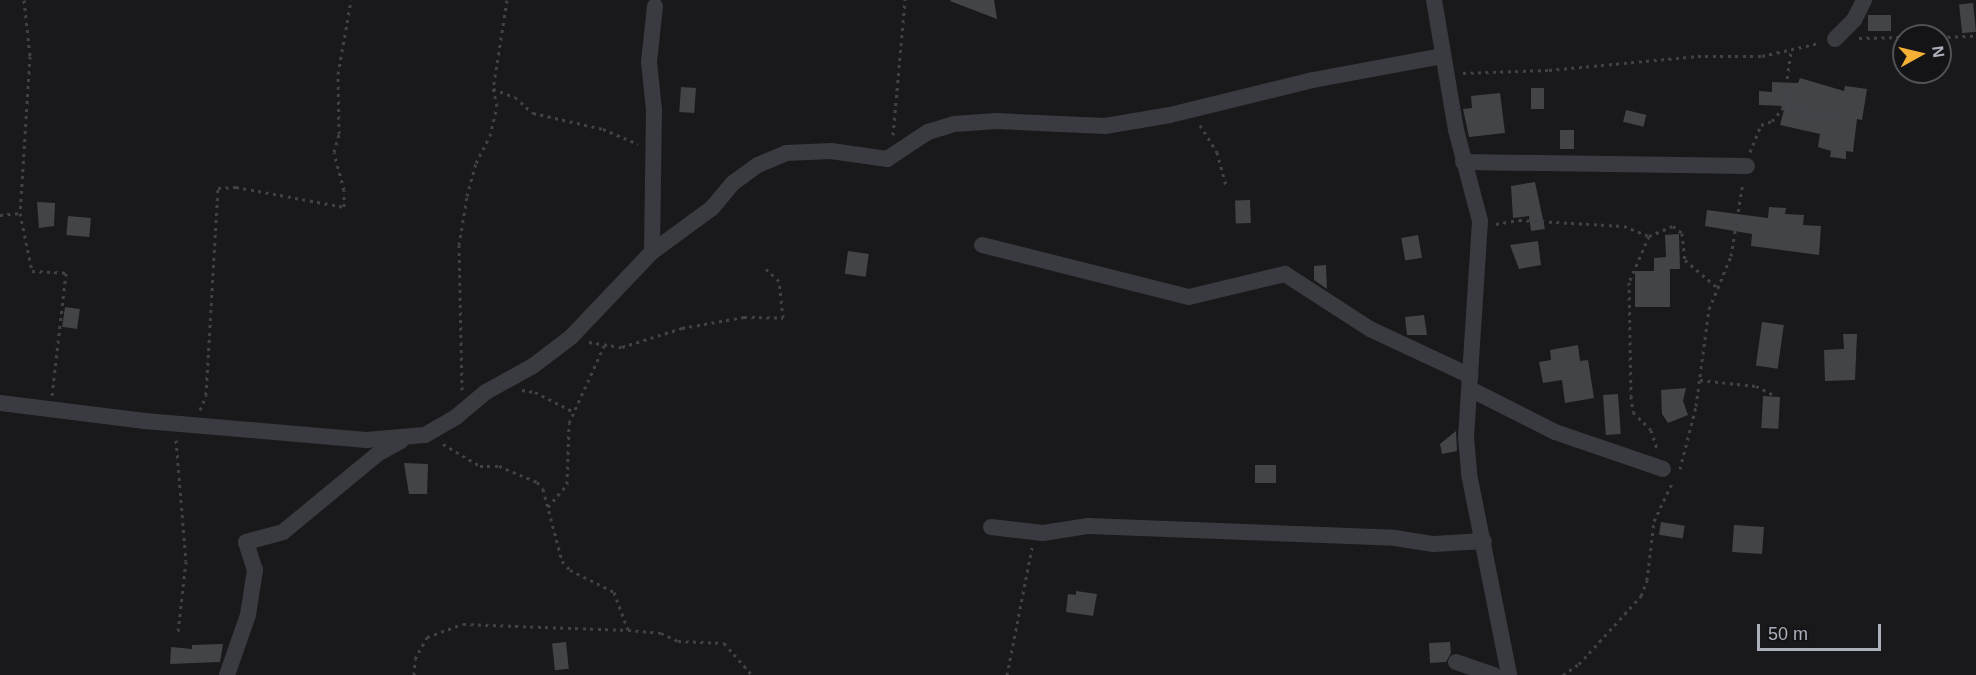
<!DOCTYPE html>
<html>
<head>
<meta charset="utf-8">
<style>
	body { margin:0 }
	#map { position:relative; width:1976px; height:675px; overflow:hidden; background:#19191b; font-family:Helvetica,sans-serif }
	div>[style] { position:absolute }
	.building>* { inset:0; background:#434448; transform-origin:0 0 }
	.path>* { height:3px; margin-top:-1.5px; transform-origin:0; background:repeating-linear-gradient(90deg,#404247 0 3px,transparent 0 7.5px) }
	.minor>* { height:16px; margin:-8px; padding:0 8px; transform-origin:8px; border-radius:8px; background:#3a3b40 }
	span { translate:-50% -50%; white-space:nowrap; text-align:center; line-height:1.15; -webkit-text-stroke:6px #141416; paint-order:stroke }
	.north { position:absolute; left:1892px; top:24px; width:60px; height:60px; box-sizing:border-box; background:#141416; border:2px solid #505258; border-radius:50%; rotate:82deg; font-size:16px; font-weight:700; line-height:24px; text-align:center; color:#abb0bb }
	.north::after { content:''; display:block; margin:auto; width:21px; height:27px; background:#f5b036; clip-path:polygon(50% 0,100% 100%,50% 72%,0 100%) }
	.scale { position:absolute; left:1757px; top:624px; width:124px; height:27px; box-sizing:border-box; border:3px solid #abb0bb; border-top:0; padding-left:8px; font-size:18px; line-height:21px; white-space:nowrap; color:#abb0bb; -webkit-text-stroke:4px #141416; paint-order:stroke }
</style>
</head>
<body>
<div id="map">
	<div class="building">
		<div style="clip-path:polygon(951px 0,994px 0,997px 19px,950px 1px)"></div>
		<div style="left:1973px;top:3px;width:29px;height:14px;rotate:84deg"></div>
		<div style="left:1891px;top:15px;width:16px;height:23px;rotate:90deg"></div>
		<div style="clip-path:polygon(1800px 78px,1844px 91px,1845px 86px,1867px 89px,1862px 120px,1857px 119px,1853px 152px,1846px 151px,1846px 159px,1830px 157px,1831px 151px,1818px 147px,1820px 134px,1780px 125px,1785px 106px,1759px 105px,1759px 91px,1772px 92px,1772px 82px,1798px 83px)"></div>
		<div style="left:681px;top:87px;width:15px;height:25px;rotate:4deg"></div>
		<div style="left:1544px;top:88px;width:21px;height:13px;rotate:90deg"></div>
		<div style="clip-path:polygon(1500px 93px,1505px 133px,1469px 137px,1463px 109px,1472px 108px,1471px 96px)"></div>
		<div style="left:1626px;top:110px;width:21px;height:12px;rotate:14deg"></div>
		<div style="left:1560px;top:130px;width:14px;height:19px"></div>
		<div style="clip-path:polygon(1535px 182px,1545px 229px,1531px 231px,1529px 216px,1513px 218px,1511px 186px)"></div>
		<div style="left:1250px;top:200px;width:23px;height:15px;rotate:88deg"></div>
		<div style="clip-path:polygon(37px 202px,55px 203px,54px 226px,39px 228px)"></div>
		<div style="clip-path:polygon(1769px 207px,1786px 208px,1785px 214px,1804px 215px,1803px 225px,1821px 226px,1819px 255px,1751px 246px,1752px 234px,1705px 226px,1707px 210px,1768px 218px)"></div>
		<div style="left:68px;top:216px;width:23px;height:19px;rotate:5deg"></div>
		<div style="clip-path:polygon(1679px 234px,1680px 269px,1670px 269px,1670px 307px,1635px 307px,1635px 271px,1654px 271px,1654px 258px,1666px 257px,1665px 235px)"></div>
		<div style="left:1418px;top:235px;width:23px;height:17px;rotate:80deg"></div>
		<div style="clip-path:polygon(1538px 241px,1541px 265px,1519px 269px,1510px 245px)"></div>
		<div style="left:848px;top:251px;width:21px;height:23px;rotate:8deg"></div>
		<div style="clip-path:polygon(1326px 265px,1327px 289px,1314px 280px,1314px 266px)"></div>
		<div style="left:65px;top:307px;width:15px;height:20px;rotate:8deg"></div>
		<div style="clip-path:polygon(1424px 315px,1427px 335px,1407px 335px,1405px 317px)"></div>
		<div style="left:1762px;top:322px;width:22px;height:44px;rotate:8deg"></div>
		<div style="clip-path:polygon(1843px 334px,1857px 334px,1855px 380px,1825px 381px,1824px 350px,1844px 349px)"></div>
		<div style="clip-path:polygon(1578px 345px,1580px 361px,1588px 360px,1594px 398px,1565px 403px,1562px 380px,1543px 383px,1539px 362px,1551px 360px,1550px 350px)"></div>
		<div style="clip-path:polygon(1686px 388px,1683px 401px,1688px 415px,1668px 423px,1662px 414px,1661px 390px)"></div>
		<div style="left:1618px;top:394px;width:40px;height:15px;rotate:86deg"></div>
		<div style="left:1763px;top:396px;width:17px;height:32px;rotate:3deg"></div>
		<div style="clip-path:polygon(1456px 431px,1457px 451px,1442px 454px,1440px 444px)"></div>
		<div style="clip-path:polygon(404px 463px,428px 464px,427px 494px,409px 494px)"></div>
		<div style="left:1255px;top:465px;width:21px;height:18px"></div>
		<div style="left:1661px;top:522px;width:24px;height:13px;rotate:9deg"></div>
		<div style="left:1734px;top:525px;width:30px;height:27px;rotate:4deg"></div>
		<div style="clip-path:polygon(1076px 591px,1097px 594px,1093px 616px,1066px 612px,1068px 594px,1076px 595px)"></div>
		<div style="left:566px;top:642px;width:27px;height:14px;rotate:84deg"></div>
		<div style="clip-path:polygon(1450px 642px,1451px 653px,1446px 662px,1430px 663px,1429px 643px)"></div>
		<div style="clip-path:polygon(223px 644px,220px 662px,170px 664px,171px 647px,192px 649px,192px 645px)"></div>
	</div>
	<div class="path">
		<div style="left:24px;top:0;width:56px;rotate:83.9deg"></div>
		<div style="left:30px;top:56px;width:157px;rotate:93.6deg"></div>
		<div style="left:20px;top:213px;width:59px;rotate:78.3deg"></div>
		<div style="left:32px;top:271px;width:34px;rotate:3deg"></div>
		<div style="left:66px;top:273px;width:123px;rotate:96.5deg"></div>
		<div style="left:507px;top:0;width:90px;rotate:98.9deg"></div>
		<div style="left:493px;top:89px;width:23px;rotate:20deg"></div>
		<div style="left:515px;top:97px;width:24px;rotate:42deg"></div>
		<div style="left:533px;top:113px;width:72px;rotate:12.9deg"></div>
		<div style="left:603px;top:129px;width:38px;rotate:23deg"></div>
		<div style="left:1940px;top:37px;width:36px;rotate:-2deg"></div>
		<div style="left:1859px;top:38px;width:45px;rotate:-1.3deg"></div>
		<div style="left:1463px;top:73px;width:86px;rotate:-2deg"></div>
		<div style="left:1549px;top:70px;width:150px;rotate:-5.4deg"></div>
		<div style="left:1698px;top:56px;width:64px"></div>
		<div style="left:1762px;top:56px;width:58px;rotate:-12.8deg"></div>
		<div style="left:1783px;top:108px;width:56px;rotate:8.3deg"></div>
		<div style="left:1200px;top:125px;width:32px;rotate:58deg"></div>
		<div style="left:1217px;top:152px;width:35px;rotate:75deg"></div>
		<div style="left:893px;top:135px;width:136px;rotate:-84.9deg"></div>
		<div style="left:1750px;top:152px;width:29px;rotate:-68deg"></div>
		<div style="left:1761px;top:125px;width:12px;rotate:-20deg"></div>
		<div style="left:1772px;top:121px;width:17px;rotate:-50deg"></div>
		<div style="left:1783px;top:108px;width:58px;rotate:-82deg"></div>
		<div style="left:0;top:215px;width:20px;rotate:-6deg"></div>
		<div style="left:1496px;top:224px;width:23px;rotate:-10deg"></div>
		<div style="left:1519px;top:220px;width:105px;rotate:3.3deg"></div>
		<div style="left:1624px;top:226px;width:27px;rotate:22deg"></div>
		<div style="left:1649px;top:236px;width:26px;rotate:-23deg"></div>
		<div style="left:1673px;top:226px;width:11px;rotate:38deg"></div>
		<div style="left:1682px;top:233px;width:27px;rotate:84deg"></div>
		<div style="left:1685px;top:260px;width:45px;rotate:40.5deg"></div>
		<div style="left:1649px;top:236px;width:50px;rotate:113.5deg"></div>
		<div style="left:1629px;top:282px;width:114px;rotate:89deg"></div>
		<div style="left:1631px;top:396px;width:16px;rotate:83deg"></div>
		<div style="left:1633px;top:412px;width:25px;rotate:45deg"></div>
		<div style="left:1651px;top:430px;width:22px;rotate:72deg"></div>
		<div style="left:589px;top:342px;width:33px;rotate:9deg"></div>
		<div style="left:622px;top:347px;width:63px;rotate:-17.6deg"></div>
		<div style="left:682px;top:328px;width:63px;rotate:-10.1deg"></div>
		<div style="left:744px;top:317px;width:39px;rotate:1deg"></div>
		<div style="left:783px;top:318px;width:37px;rotate:-96deg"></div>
		<div style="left:779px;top:281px;width:18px;rotate:-137deg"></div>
		<div style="left:1700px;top:380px;width:56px;rotate:6.1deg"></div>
		<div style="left:1756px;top:386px;width:18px;rotate:27deg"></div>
		<div style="left:462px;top:390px;width:145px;rotate:-91.2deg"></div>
		<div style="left:459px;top:245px;width:50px;rotate:-80.7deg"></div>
		<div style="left:467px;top:196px;width:34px;rotate:-75deg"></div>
		<div style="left:476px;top:163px;width:30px;rotate:-63deg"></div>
		<div style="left:490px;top:136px;width:31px;rotate:-77deg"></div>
		<div style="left:497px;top:106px;width:17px;rotate:-103deg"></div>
		<div style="left:522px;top:390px;width:13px;rotate:9deg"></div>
		<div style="left:535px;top:392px;width:42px;rotate:27.2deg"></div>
		<div style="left:200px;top:410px;width:16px;rotate:-68deg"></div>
		<div style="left:206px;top:395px;width:207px;rotate:-86.7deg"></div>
		<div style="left:218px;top:188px;width:18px;rotate:-3deg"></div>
		<div style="left:236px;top:187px;width:110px;rotate:10.5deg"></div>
		<div style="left:344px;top:207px;width:17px;rotate:-90deg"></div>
		<div style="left:344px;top:190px;width:39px;rotate:-105deg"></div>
		<div style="left:334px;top:152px;width:19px;rotate:-74deg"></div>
		<div style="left:339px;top:134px;width:60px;rotate:-91deg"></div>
		<div style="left:338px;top:74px;width:75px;rotate:-80deg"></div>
		<div style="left:176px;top:440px;width:121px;rotate:85.3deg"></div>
		<div style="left:186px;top:561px;width:71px;rotate:96.4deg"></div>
		<div style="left:443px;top:444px;width:43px;rotate:30.7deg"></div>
		<div style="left:480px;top:466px;width:19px"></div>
		<div style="left:499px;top:466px;width:41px;rotate:22.8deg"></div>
		<div style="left:537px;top:482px;width:9px;rotate:49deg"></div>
		<div style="left:543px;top:489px;width:74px;rotate:75.2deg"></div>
		<div style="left:562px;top:561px;width:12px;rotate:48deg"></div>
		<div style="left:570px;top:570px;width:49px;rotate:26.6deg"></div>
		<div style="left:614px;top:592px;width:40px;rotate:69.8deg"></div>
		<div style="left:628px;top:630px;width:33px;rotate:5deg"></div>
		<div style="left:661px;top:633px;width:19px;rotate:25deg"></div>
		<div style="left:678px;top:641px;width:46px;rotate:2.5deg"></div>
		<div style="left:724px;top:643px;width:43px;rotate:48.8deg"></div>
		<div style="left:1680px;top:469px;width:65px;rotate:-75.7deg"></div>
		<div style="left:1696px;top:406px;width:98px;rotate:-82.4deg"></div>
		<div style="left:1709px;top:309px;width:57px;rotate:-67.5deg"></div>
		<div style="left:1731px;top:256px;width:75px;rotate:-80.8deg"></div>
		<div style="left:548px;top:507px;width:30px;rotate:-50deg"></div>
		<div style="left:567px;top:484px;width:61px;rotate:-88.1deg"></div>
		<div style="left:569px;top:423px;width:85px;rotate:-65.6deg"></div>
		<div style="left:414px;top:675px;width:16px;rotate:-86deg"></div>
		<div style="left:415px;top:659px;width:25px;rotate:-61deg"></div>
		<div style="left:427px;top:637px;width:38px;rotate:-20deg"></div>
		<div style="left:463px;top:624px;width:165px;rotate:2.1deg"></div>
		<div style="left:1007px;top:675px;width:130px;rotate:-78.9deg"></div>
		<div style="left:1563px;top:675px;width:19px;rotate:-35deg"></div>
		<div style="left:1579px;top:664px;width:92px;rotate:-47.6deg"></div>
		<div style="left:1641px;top:596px;width:17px;rotate:-69deg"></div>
		<div style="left:1647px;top:580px;width:59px;rotate:-83.2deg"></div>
		<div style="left:1654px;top:521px;width:42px;rotate:-64.7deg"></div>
	</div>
	<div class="minor">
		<div style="left:1434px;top:0;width:132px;rotate:80.4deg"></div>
		<div style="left:1456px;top:130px;width:94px;rotate:75.2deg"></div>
		<div style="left:1480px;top:221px;width:216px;rotate:93.7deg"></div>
		<div style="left:1466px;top:437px;width:37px;rotate:85deg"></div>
		<div style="left:1469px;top:474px;width:205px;rotate:78.7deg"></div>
		<div style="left:1835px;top:39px;width:27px;rotate:-45deg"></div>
		<div style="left:1854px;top:20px;width:22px;rotate:-63deg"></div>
		<div style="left:1463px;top:162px;width:284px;rotate:0.8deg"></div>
		<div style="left:982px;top:245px;width:213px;rotate:14.1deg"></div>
		<div style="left:1189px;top:297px;width:99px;rotate:-13.5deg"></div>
		<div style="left:1285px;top:274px;width:101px;rotate:32.9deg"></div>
		<div style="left:1370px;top:329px;width:111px;rotate:25deg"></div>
		<div style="left:652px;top:252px;width:142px;rotate:-89.2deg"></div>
		<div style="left:654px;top:110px;width:48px;rotate:-95.9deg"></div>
		<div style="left:649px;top:62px;width:56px;rotate:-83.9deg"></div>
		<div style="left:1470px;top:389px;width:95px;rotate:26.8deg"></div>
		<div style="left:1555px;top:432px;width:114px;rotate:18.9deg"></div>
		<div style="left:0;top:403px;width:146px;rotate:7.1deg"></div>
		<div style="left:145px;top:421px;width:222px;rotate:4.9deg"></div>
		<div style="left:366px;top:440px;width:59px;rotate:-4.8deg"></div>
		<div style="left:425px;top:435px;width:36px;rotate:-30deg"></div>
		<div style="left:456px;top:417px;width:39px;rotate:-40deg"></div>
		<div style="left:486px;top:392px;width:54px;rotate:-29deg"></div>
		<div style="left:533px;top:366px;width:48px;rotate:-37.3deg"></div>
		<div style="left:571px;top:337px;width:117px;rotate:-46.4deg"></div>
		<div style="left:652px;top:252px;width:74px;rotate:-36.3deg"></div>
		<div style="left:712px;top:208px;width:33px;rotate:-50deg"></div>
		<div style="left:733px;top:183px;width:31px;rotate:-36deg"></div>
		<div style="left:758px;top:165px;width:30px;rotate:-23deg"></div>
		<div style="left:786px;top:153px;width:45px;rotate:-2.5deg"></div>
		<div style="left:831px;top:151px;width:57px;rotate:8.1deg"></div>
		<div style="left:887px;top:159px;width:49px;rotate:-33.4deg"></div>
		<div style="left:928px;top:132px;width:27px;rotate:-17deg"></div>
		<div style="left:954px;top:124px;width:43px;rotate:-4deg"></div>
		<div style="left:997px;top:121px;width:108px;rotate:2.7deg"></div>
		<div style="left:1105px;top:126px;width:66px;rotate:-9.6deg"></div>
		<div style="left:1170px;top:115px;width:147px;rotate:-13.8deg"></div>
		<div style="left:1313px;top:80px;width:131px;rotate:-10.5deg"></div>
		<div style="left:991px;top:527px;width:52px;rotate:6.6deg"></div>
		<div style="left:1043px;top:533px;width:46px;rotate:-8.8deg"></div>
		<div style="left:1088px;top:526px;width:307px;rotate:2.2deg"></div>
		<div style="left:1395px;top:538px;width:39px;rotate:9deg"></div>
		<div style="left:1434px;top:544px;width:50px;rotate:-3.4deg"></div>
		<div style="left:1456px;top:662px;width:40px;rotate:18.9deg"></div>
		<div style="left:227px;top:675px;width:64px;rotate:-70.7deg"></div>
		<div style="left:248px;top:615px;width:46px;rotate:-81.2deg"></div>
		<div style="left:255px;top:570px;width:29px;rotate:-108deg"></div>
		<div style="left:246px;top:542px;width:38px;rotate:-15deg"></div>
		<div style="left:283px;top:532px;width:124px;rotate:-39.5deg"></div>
		<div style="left:379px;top:453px;width:25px;rotate:-29deg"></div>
	</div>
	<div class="north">N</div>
	<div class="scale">50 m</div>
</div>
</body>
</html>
